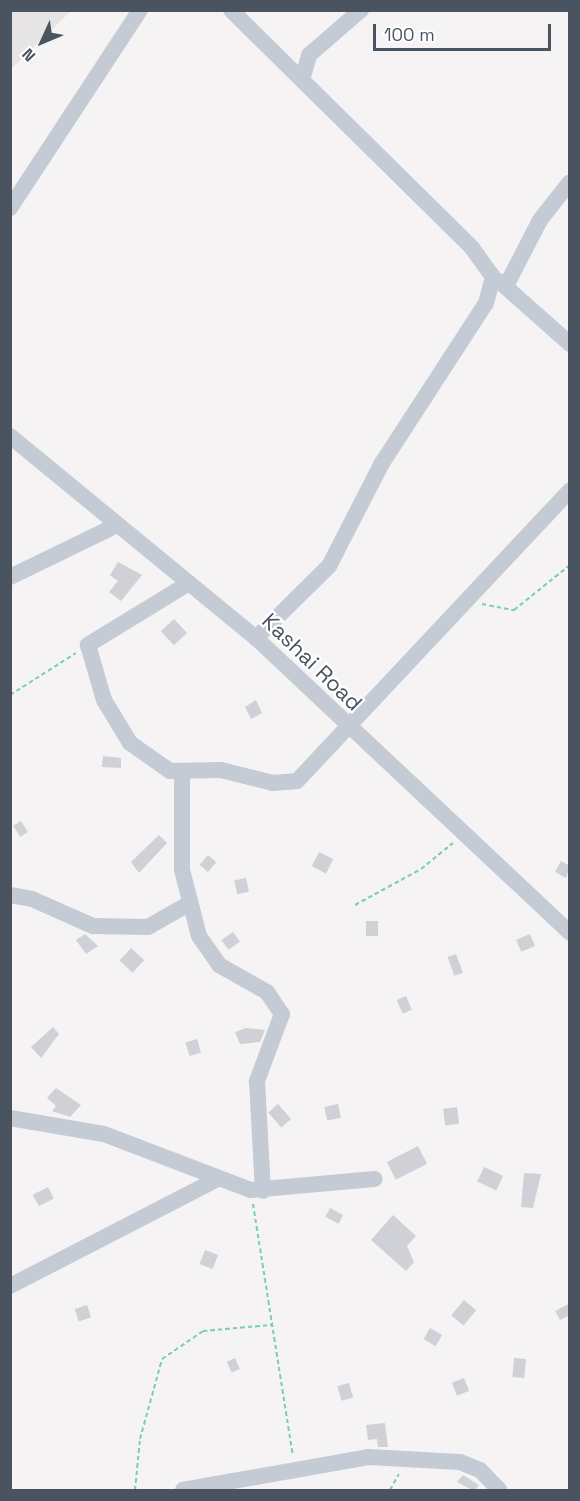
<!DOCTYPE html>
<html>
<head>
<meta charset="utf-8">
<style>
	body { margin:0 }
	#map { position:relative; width:580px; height:1501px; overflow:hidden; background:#f5f3f3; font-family:"Space Grotesk",sans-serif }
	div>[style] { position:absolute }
	.education>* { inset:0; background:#e6e4e5 }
	.building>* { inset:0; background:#cfd1d7; transform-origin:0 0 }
	.path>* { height:2px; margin-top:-1px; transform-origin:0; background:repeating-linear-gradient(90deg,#7acfae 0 4.5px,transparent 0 7.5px) }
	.minor>* { height:16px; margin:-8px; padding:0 8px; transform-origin:8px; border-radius:8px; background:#c4cbd4 }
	span { translate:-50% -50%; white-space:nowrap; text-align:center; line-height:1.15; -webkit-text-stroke:4.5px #fff; paint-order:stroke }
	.street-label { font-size:22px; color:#4a5461 }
	.frame { position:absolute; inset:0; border:12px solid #4a5461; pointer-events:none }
	.north { position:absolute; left:12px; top:12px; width:60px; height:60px; -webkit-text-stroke:4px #fff; paint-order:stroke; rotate:226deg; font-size:16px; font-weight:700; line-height:24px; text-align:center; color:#4a5461 }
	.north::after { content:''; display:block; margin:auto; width:21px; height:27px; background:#4a5461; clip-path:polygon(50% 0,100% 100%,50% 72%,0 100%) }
	.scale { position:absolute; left:373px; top:24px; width:178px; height:27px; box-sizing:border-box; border:3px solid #4a5461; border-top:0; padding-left:8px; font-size:18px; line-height:21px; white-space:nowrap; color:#4a5461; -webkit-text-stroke:4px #fff; paint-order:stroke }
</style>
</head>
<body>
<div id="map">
	<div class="education">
		<div style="clip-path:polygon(11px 10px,71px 10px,71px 11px,11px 69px)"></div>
	</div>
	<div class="building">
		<div style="clip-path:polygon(118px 562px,142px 575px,121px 601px,109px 592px,118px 581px,110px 575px)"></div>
		<div style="left:174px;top:619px;width:19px;height:18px;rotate:47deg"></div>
		<div style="clip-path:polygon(256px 700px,262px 713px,251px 719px,245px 707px)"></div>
		<div style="clip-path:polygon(103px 756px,121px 758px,121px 768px,102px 767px)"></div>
		<div style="left:21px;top:821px;width:13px;height:9px;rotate:58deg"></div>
		<div style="clip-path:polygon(159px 835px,167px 843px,139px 873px,131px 862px)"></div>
		<div style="left:319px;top:852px;width:16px;height:16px;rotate:27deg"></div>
		<div style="left:208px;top:855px;width:11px;height:13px;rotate:41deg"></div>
		<div style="clip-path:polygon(561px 861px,570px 866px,566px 878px,555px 872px)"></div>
		<div style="left:246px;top:878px;width:14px;height:12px;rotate:78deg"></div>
		<div style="left:366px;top:921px;width:12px;height:15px"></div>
		<div style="left:233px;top:932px;width:12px;height:14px;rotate:55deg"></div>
		<div style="clip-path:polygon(85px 934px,98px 946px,86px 954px,76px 940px)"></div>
		<div style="left:530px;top:934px;width:13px;height:15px;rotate:67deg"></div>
		<div style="left:131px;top:948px;width:18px;height:17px;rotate:43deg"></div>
		<div style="left:456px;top:954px;width:20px;height:9px;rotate:70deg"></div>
		<div style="left:406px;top:996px;width:15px;height:10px;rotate:67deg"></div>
		<div style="clip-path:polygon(53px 1027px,59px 1034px,41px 1058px,31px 1047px)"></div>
		<div style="clip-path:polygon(246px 1028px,265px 1030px,260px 1042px,240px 1044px,235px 1032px)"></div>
		<div style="left:197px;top:1039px;width:14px;height:12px;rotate:73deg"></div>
		<div style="clip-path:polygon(56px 1088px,81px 1105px,70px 1117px,52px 1111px,56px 1106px,47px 1098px)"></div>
		<div style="left:278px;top:1104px;width:20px;height:13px;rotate:49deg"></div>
		<div style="left:338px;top:1104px;width:14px;height:14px;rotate:78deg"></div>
		<div style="left:457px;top:1107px;width:17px;height:14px;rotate:83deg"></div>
		<div style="left:418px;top:1146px;width:20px;height:35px;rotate:63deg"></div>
		<div style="left:484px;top:1167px;width:21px;height:16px;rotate:25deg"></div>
		<div style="clip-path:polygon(524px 1173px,541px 1174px,533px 1208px,521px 1207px)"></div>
		<div style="left:48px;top:1187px;width:13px;height:17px;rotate:63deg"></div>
		<div style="left:330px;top:1208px;width:15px;height:10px;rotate:28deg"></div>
		<div style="clip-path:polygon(393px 1215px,416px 1236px,407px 1246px,414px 1262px,406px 1271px,371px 1240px)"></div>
		<div style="left:205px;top:1250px;width:14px;height:15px;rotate:21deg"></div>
		<div style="left:464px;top:1300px;width:16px;height:20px;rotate:40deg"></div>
		<div style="clip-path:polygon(570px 1303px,570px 1315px,560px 1320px,555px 1311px)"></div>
		<div style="left:87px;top:1305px;width:13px;height:13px;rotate:72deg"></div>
		<div style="left:430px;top:1328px;width:14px;height:13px;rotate:30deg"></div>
		<div style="left:235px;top:1358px;width:12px;height:9px;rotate:66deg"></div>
		<div style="left:514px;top:1358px;width:12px;height:19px;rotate:5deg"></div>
		<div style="left:464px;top:1378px;width:14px;height:13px;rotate:69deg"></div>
		<div style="left:349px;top:1383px;width:15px;height:12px;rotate:74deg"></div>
		<div style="clip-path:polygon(385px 1423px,388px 1447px,378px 1447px,377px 1439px,368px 1440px,366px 1425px)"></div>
		<div style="clip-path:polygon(463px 1475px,479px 1485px,474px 1491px,457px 1482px)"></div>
	</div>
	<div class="path">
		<div style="left:482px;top:604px;width:33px;rotate:11deg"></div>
		<div style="left:514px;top:610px;width:72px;rotate:-38.8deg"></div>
		<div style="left:10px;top:695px;width:78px;rotate:-32.5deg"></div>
		<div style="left:355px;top:905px;width:75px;rotate:-28.6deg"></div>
		<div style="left:421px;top:869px;width:41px;rotate:-39.1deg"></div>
		<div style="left:253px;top:1204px;width:255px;rotate:81deg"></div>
		<div style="left:135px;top:1490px;width:51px;rotate:-84.4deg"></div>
		<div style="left:140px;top:1439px;width:83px;rotate:-74.6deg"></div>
		<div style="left:162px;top:1359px;width:50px;rotate:-34.3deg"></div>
		<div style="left:203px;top:1331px;width:69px;rotate:-5deg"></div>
		<div style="left:390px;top:1490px;width:18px;rotate:-61deg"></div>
	</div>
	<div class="minor">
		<div style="left:231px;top:10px;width:339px;rotate:44.6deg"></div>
		<div style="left:472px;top:248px;width:36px;rotate:54deg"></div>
		<div style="left:493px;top:277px;width:27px;rotate:105deg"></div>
		<div style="left:486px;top:303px;width:191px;rotate:123deg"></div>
		<div style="left:382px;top:463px;width:116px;rotate:117.2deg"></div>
		<div style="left:329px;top:566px;width:103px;rotate:135.4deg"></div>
		<div style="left:302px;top:80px;width:26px;rotate:-74deg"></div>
		<div style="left:309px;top:55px;width:69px;rotate:-40.9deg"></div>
		<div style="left:10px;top:208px;width:237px;rotate:-56.7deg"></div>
		<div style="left:499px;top:281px;width:95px;rotate:41.6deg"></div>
		<div style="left:506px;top:286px;width:74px;rotate:-62.7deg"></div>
		<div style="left:540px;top:220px;width:48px;rotate:-51.7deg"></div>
		<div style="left:10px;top:436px;width:318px;rotate:39.4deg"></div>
		<div style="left:256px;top:638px;width:431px;rotate:43.2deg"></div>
		<div style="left:10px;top:577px;width:119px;rotate:-25.9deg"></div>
		<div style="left:189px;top:583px;width:119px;rotate:148.5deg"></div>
		<div style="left:88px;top:645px;width:57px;rotate:73.8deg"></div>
		<div style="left:104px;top:700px;width:50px;rotate:58.8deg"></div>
		<div style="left:130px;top:743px;width:49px;rotate:35deg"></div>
		<div style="left:170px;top:771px;width:51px;rotate:-1.1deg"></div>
		<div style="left:221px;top:770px;width:54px;rotate:14deg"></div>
		<div style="left:273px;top:783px;width:24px;rotate:-5deg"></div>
		<div style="left:297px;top:781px;width:399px;rotate:-46.8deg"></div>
		<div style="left:182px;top:773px;width:97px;rotate:90deg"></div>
		<div style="left:182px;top:870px;width:68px;rotate:75.6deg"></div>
		<div style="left:199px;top:936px;width:35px;rotate:55deg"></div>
		<div style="left:219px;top:965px;width:55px;rotate:29.4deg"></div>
		<div style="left:267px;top:992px;width:27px;rotate:56deg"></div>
		<div style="left:282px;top:1014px;width:72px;rotate:110.5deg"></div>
		<div style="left:257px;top:1081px;width:110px;rotate:86.9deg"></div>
		<div style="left:10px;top:895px;width:22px;rotate:10deg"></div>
		<div style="left:32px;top:899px;width:67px;rotate:23.9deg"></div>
		<div style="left:93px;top:926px;width:55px;rotate:1deg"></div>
		<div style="left:148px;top:927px;width:48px;rotate:-29.7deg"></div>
		<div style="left:10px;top:1118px;width:95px;rotate:9.7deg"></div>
		<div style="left:104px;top:1134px;width:157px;rotate:20.9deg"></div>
		<div style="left:251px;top:1190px;width:124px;rotate:-5.1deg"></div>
		<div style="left:10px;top:1286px;width:231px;rotate:-27.3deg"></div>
		<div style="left:183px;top:1490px;width:188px;rotate:-10.1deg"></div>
		<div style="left:368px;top:1457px;width:92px;rotate:3.1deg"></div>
		<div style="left:460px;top:1462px;width:22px;rotate:22deg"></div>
		<div style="left:480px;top:1470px;width:28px;rotate:46deg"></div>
	</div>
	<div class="street-label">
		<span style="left:312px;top:662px;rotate:44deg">Kashai Road</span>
	</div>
	<div class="frame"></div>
	<div class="north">N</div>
	<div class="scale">100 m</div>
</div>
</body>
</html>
